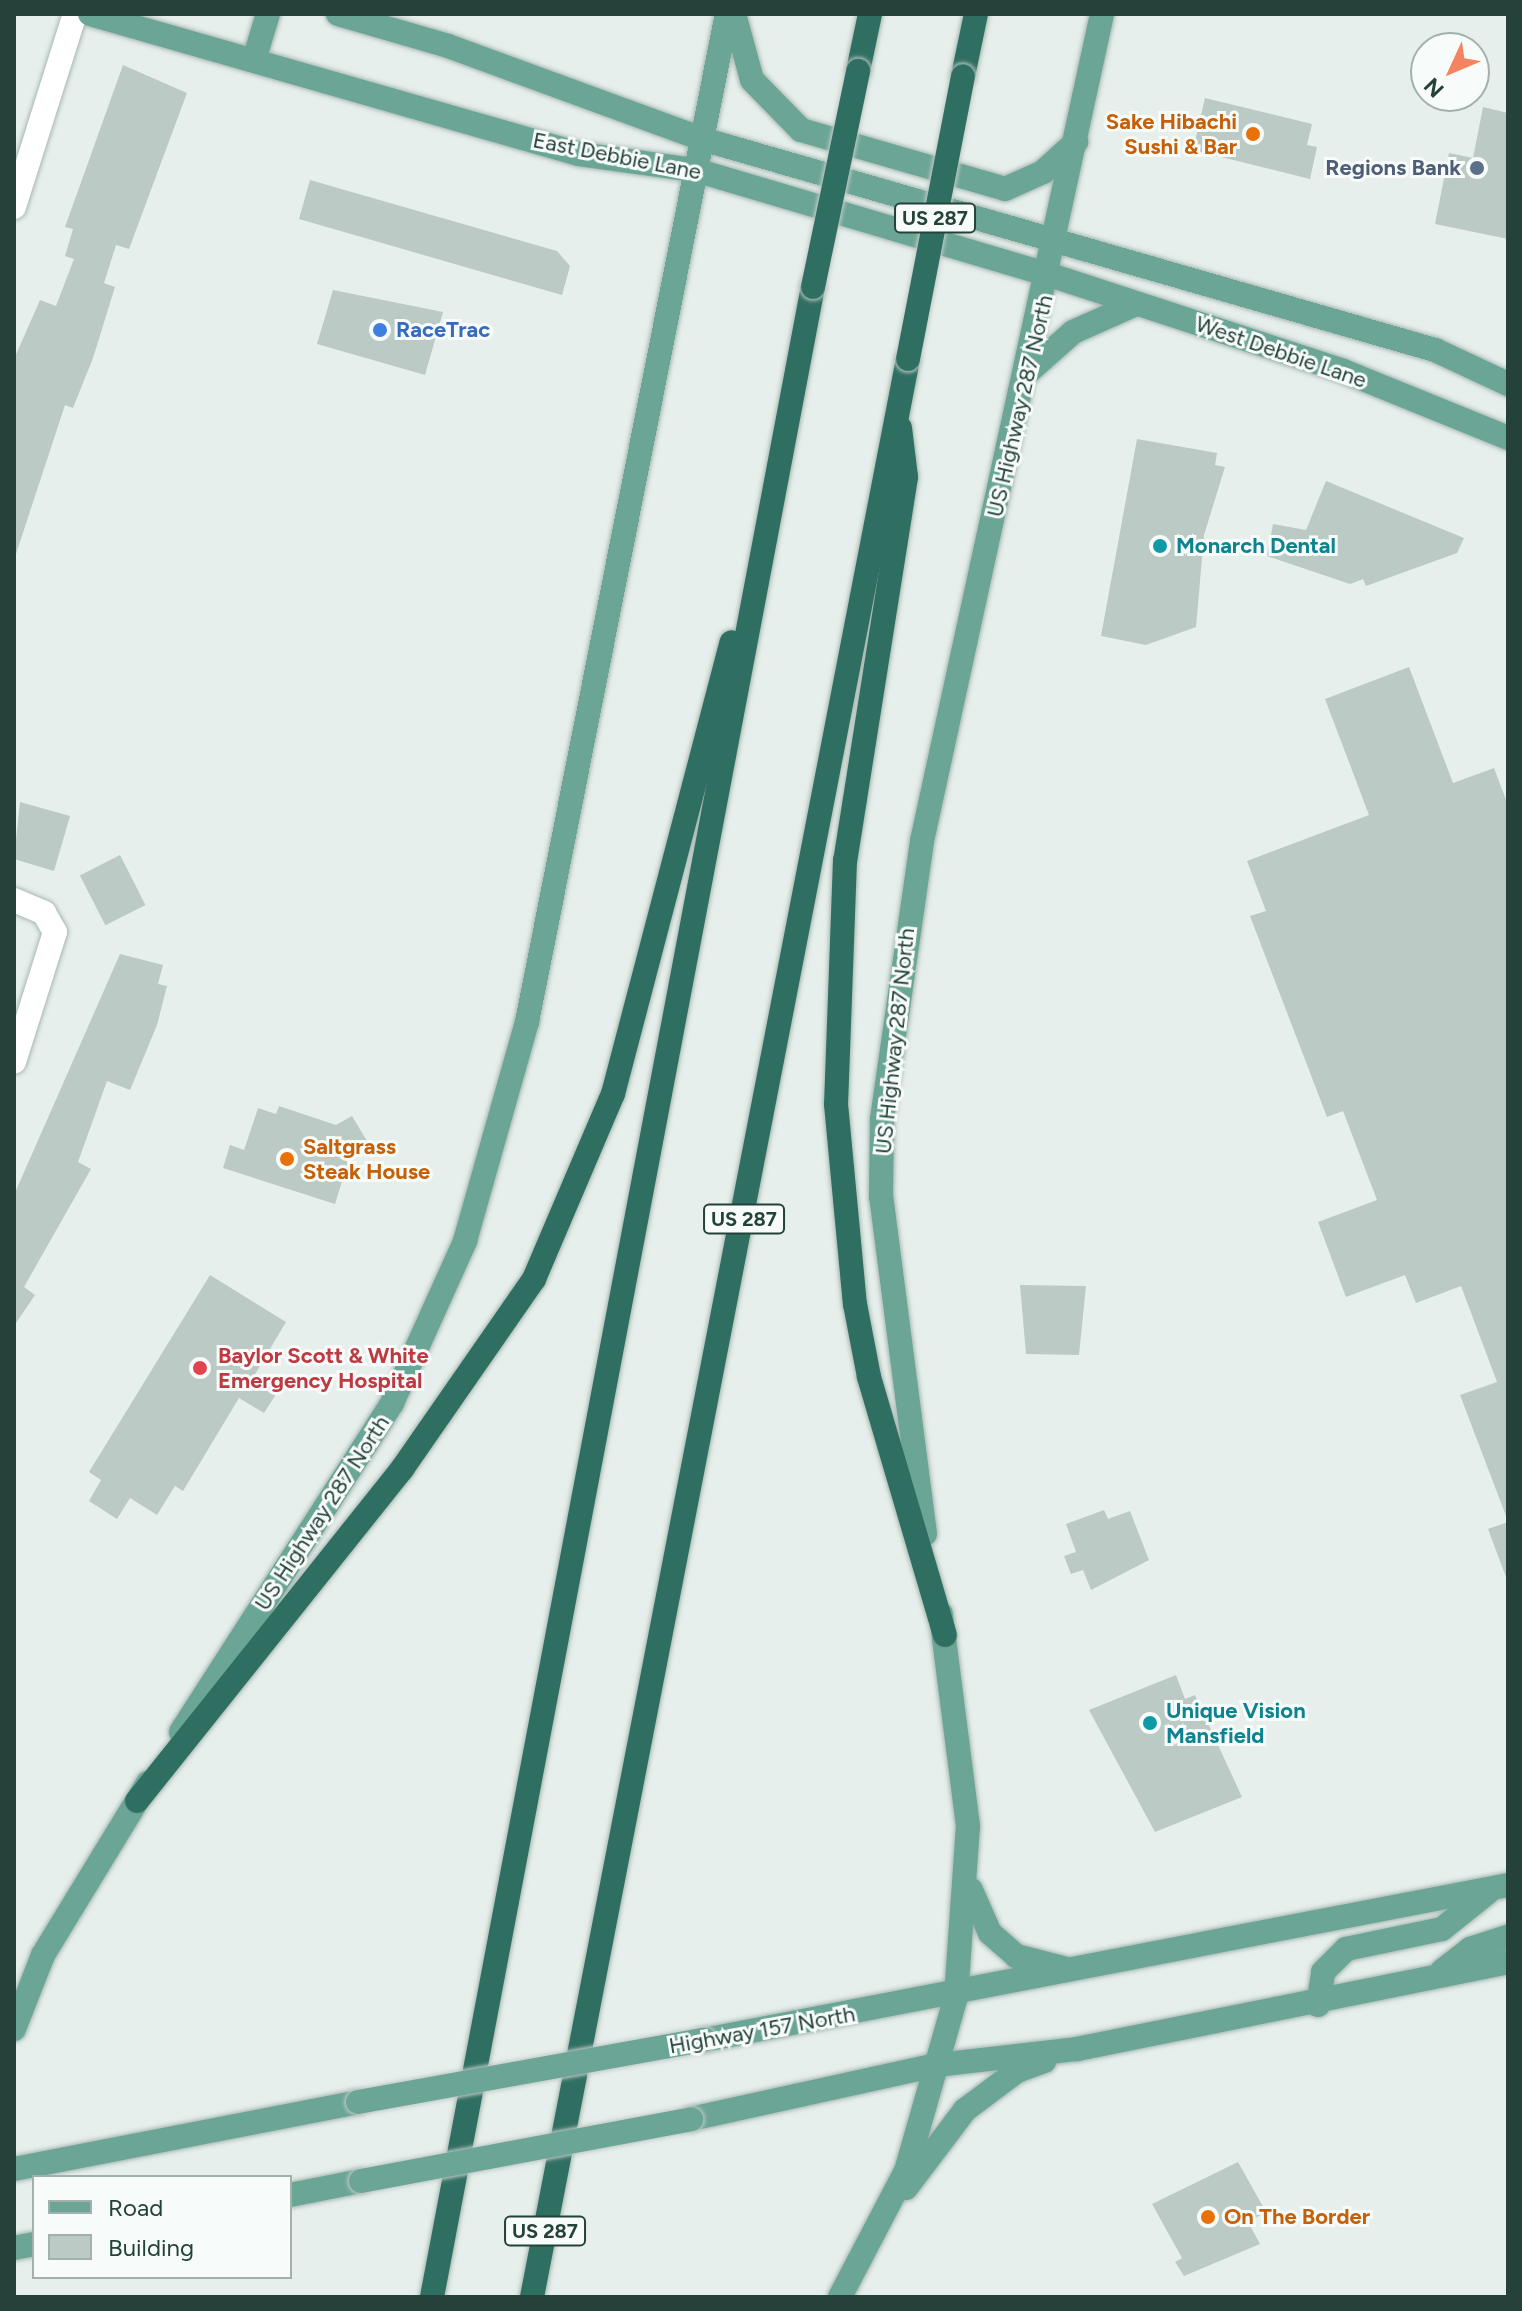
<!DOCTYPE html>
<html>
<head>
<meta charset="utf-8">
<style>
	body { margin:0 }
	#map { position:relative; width:1522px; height:2311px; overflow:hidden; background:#e6efeb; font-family:Figtree,sans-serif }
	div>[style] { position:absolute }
	.building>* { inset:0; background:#bbcac4; transform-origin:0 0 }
	.roads { filter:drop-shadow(0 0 2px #a8b8b2) drop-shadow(0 0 2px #a8b8b2) }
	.minor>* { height:24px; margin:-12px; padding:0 12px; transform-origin:12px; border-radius:12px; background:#fff }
	.major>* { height:24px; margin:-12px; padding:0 12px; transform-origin:12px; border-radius:12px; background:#6aa596 }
	.highway>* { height:24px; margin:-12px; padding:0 12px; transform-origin:12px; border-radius:12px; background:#2f6f62 }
	.bridges { filter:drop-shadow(0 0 2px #c2cac8) drop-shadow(0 0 2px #c2cac8) }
	.major-bridge>* { height:24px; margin:-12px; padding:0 12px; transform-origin:12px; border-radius:12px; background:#6aa596 }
	.highway-bridge>* { height:24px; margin:-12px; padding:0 12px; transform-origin:12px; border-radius:12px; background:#2f6f62 }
	.dots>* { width:22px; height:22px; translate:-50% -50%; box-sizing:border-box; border:4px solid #f7fbf9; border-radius:50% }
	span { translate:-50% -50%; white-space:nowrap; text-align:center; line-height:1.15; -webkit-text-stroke:6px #f7fbf9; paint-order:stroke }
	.shield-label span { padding:2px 6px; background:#f7fbf9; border:2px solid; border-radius:6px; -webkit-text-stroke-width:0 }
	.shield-label { font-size:20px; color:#24423a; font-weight:700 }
	.food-label { font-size:22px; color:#c56008; font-weight:700 }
	.right { translate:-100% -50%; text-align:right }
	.left { translate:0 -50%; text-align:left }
	.street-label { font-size:22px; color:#24423a }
	.service-label { font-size:22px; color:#4e5e75; font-weight:700 }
	.shop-label { font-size:22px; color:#366cbe; font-weight:700 }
	.culture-label { font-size:22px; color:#0d838f; font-weight:700 }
	.health-label { font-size:22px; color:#be3a42; font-weight:700 }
	.frame { position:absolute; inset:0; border:16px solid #24423a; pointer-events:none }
	.legend { position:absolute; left:32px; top:2175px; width:260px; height:104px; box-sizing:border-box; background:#f7fbf9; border:2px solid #a3b1ad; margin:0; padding:10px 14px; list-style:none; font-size:24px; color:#24423a }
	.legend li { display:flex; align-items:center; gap:16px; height:40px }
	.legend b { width:40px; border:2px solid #a3b1ad }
	.north { position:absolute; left:1410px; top:32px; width:80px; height:80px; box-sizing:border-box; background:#f7fbf9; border:2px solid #a3b1ad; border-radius:50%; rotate:226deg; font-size:22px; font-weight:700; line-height:32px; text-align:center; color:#24423a }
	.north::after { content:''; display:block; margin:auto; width:28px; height:36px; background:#f4845f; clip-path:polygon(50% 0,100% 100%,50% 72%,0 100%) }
</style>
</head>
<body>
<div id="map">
	<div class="building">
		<div style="clip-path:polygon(123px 65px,187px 93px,129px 249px,116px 245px,104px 283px,115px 287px,93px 358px,73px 408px,65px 405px,14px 560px,14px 359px,40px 300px,56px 306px,74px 259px,65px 256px,73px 229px,65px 227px)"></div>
		<div style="clip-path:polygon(1205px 98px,1312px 124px,1307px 145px,1317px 147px,1310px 179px,1193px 150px)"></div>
		<div style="clip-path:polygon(1483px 107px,1508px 113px,1508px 239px,1435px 224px,1449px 153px,1473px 158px)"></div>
		<div style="clip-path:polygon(310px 180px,557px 251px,570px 266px,562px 295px,299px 219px)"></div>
		<div style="clip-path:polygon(333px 290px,443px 312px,425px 375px,317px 344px)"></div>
		<div style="clip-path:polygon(1137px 439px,1217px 453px,1215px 465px,1225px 467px,1204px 535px,1196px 627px,1146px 645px,1101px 636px)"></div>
		<div style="clip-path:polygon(1326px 481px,1464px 538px,1457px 553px,1366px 586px,1363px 579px,1350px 584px,1267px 556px,1273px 524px,1306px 530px)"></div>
		<div style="clip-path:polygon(1409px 667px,1453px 783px,1494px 768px,1508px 805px,1506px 1516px,1460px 1395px,1497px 1382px,1461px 1286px,1416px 1303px,1405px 1275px,1346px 1297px,1318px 1222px,1377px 1200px,1343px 1111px,1327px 1117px,1250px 916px,1266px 911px,1247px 861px,1369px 815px,1325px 699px)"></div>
		<div style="clip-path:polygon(20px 802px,70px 816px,54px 871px,14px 859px)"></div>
		<div style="left:120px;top:855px;width:56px;height:45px;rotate:63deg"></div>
		<div style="clip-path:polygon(120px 954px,163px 965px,158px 984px,167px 986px,157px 1025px,130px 1090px,107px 1081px,78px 1162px,91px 1169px,24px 1287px,35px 1295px,14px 1326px,14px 1195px)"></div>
		<div style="clip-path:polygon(279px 1106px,336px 1125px,352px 1116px,367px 1141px,352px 1149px,335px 1204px,223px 1168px,230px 1145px,244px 1150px,258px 1108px,276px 1114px)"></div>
		<div style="clip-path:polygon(210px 1275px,286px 1322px,254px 1376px,278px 1391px,264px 1413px,239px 1398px,183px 1491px,175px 1486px,157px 1515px,130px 1498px,117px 1519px,89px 1501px,101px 1480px,89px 1472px)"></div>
		<div style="clip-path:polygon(1020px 1285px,1086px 1286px,1079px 1355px,1026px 1354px)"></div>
		<div style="clip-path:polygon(1104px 1510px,1108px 1519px,1130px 1511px,1149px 1560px,1091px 1590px,1083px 1570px,1071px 1574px,1064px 1556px,1076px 1552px,1066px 1524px)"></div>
		<div style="clip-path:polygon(1508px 1522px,1508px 1577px,1506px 1577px,1488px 1529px)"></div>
		<div style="clip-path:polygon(1176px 1675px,1185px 1699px,1195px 1695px,1242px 1797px,1155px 1832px,1089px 1710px)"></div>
		<div style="clip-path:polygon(1238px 2162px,1266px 2212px,1248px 2222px,1260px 2244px,1184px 2276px,1175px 2262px,1182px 2258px,1152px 2204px)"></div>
	</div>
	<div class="roads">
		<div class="minor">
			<div style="left:14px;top:207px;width:202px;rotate:-72.5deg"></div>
			<div style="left:14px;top:900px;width:33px;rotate:23deg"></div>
			<div style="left:44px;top:913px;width:22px;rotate:60deg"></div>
			<div style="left:55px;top:932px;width:136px;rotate:107.5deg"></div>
		</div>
		<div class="major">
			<div style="left:90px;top:14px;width:509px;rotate:15.98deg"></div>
			<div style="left:579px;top:154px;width:117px;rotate:7.9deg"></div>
			<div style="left:695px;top:170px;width:370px;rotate:16.5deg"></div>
			<div style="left:1050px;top:275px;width:308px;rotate:18.1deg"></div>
			<div style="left:1343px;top:371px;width:178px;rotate:22.1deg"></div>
			<div style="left:338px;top:14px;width:115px;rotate:16.2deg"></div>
			<div style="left:448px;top:46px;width:270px;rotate:20.1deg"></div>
			<div style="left:702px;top:139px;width:763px;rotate:16.06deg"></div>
			<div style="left:1435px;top:350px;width:81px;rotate:25deg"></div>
			<div style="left:734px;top:14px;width:68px;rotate:74.7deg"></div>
			<div style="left:752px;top:80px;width:70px;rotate:45.6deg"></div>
			<div style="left:801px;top:130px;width:212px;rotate:16.1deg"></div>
			<div style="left:1005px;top:189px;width:42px;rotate:-24.1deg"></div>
			<div style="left:1043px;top:172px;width:45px;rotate:-42.3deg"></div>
			<div style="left:254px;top:60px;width:48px;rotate:-73.1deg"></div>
			<div style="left:1028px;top:372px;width:60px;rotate:-41.6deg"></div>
			<div style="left:1073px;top:332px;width:69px;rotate:-24deg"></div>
			<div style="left:925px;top:1534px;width:340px;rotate:-97.4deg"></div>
			<div style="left:881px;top:1197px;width:78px;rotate:-89.3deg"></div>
			<div style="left:882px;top:1119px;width:281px;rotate:-81.8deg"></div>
			<div style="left:922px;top:841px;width:846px;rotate:-77.72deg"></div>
			<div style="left:181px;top:1732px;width:391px;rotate:-57.3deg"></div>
			<div style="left:392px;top:1403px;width:178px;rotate:-65.7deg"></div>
			<div style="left:465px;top:1241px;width:228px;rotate:-74.2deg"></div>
			<div style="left:527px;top:1022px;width:1028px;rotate:-78.78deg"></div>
			<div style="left:971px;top:1890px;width:47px;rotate:66.2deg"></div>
			<div style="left:990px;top:1933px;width:35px;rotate:41deg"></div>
			<div style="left:1016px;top:1956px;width:49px;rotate:14.3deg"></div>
			<div style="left:1442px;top:1971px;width:36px;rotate:-38deg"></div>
			<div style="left:1470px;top:1949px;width:40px;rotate:-18deg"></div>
			<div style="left:1318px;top:2005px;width:33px;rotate:-81deg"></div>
			<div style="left:1323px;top:1972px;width:33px;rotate:-45deg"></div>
			<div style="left:1346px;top:1949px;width:98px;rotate:-11.8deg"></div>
			<div style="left:1442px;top:1929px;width:59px;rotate:-38.8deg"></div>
			<div style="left:14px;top:2029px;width:79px;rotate:-68.6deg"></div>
			<div style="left:43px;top:1955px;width:202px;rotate:-58.6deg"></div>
			<div style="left:704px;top:2040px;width:819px;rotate:-10.91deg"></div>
			<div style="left:691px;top:2119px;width:252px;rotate:-12.4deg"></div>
			<div style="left:937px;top:2065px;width:141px;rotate:-6.5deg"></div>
			<div style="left:1077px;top:2049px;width:440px;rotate:-11.4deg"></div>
			<div style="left:14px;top:2169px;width:350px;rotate:-11deg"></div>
			<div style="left:906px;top:2188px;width:98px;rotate:-52.9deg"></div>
			<div style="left:965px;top:2110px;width:65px;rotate:-36.9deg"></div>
			<div style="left:1017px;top:2071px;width:29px;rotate:-20deg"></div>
			<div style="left:290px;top:2195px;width:72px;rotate:-11.2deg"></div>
			<div style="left:14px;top:2248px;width:20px;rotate:-11deg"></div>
			<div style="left:840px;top:2297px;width:142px;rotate:-62.4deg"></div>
			<div style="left:906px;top:2171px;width:181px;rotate:-74deg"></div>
			<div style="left:956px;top:1997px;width:171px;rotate:-86deg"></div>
			<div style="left:968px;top:1826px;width:214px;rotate:-97.3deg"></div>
		</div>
		<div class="highway">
			<div style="left:858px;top:71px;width:58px;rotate:-78.1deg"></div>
			<div style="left:963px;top:76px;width:63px;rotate:-78.2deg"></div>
			<div style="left:900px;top:428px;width:49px;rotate:83deg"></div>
			<div style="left:906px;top:477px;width:388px;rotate:99deg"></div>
			<div style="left:845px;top:860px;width:244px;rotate:92.1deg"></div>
			<div style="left:836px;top:1104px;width:201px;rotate:84.6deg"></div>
			<div style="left:855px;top:1304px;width:74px;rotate:79.1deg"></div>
			<div style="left:869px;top:1377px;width:269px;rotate:73.6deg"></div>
			<div style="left:137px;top:1801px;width:425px;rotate:-51.4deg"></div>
			<div style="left:402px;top:1469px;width:231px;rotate:-55.2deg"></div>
			<div style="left:534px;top:1279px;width:201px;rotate:-66.9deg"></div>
			<div style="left:613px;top:1094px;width:467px;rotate:-75.3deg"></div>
			<div style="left:432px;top:2297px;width:2046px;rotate:-79.27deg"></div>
			<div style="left:532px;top:2297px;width:1974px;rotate:-79.02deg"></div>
		</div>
	</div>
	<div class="bridges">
		<div class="major-bridge">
			<div style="left:358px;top:2102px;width:352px;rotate:-10.2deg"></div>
			<div style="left:361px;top:2181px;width:336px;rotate:-10.6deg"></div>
		</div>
		<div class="highway-bridge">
			<div style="left:813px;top:287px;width:221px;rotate:-78.2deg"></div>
			<div style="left:908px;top:359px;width:288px;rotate:-79deg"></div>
		</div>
	</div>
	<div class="dots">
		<div style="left:1253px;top:134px;background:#e8710a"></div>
		<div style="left:1477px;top:168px;background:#5c6f8a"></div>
		<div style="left:380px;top:330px;background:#3f7fe0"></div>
		<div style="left:1160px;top:546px;background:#0f9aa8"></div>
		<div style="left:287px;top:1159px;background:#e8710a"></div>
		<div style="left:200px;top:1368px;background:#e0444e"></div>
		<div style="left:1150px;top:1723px;background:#0f9aa8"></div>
		<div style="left:1208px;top:2217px;background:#e8710a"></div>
	</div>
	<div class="shield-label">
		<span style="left:935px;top:218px">US 287</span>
		<span style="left:744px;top:1219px">US 287</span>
		<span style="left:545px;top:2231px">US 287</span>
	</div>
	<div class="food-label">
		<span class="right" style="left:1237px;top:134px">Sake Hibachi<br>Sushi &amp; Bar</span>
		<span class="left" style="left:303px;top:1159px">Saltgrass<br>Steak House</span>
		<span class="left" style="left:1224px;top:2217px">On The Border</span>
	</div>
	<div class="street-label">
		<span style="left:617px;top:156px;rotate:11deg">East Debbie Lane</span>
		<span style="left:1281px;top:352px;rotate:19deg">West Debbie Lane</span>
		<span style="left:1020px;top:406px;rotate:-77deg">US Highway 287 North</span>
		<span style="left:895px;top:1041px;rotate:-84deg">US Highway 287 North</span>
		<span style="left:322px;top:1513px;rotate:-57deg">US Highway 287 North</span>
		<span style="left:762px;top:2030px;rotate:-10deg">Highway 157 North</span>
	</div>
	<div class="service-label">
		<span class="right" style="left:1461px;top:168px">Regions Bank</span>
	</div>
	<div class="shop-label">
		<span class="left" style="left:396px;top:330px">RaceTrac</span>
	</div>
	<div class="culture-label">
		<span class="left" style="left:1176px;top:546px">Monarch Dental</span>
		<span class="left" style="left:1166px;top:1723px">Unique Vision<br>Mansfield</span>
	</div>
	<div class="health-label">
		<span class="left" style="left:218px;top:1368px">Baylor Scott &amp; White<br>Emergency Hospital</span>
	</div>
	<div class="frame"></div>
	<ul class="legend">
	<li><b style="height:10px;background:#6aa596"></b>Road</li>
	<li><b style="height:22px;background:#bbcac4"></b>Building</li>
	</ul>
	<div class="north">N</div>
</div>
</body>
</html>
